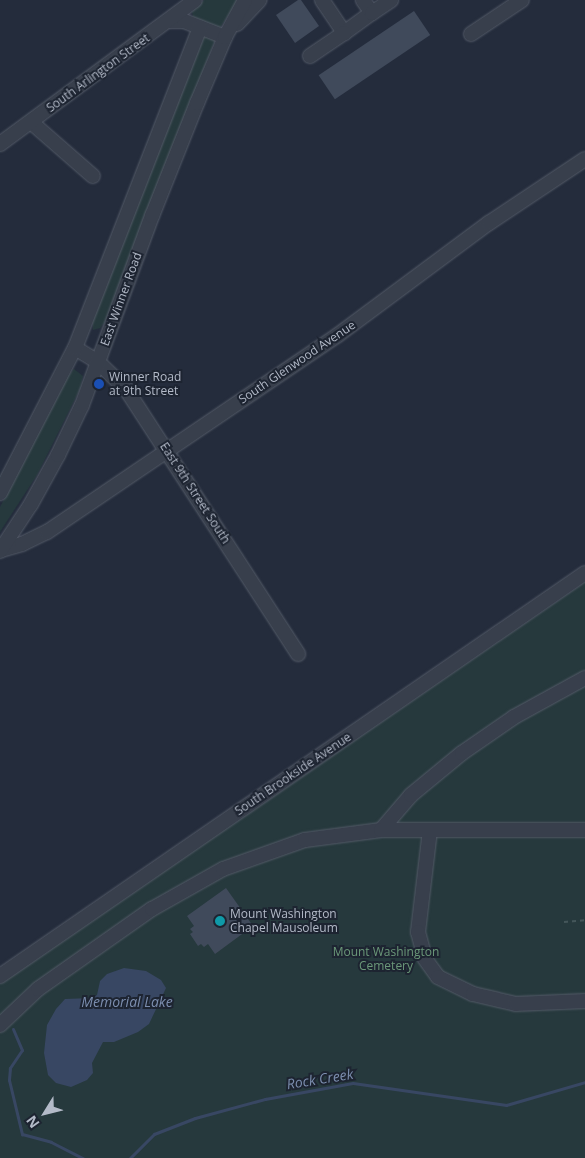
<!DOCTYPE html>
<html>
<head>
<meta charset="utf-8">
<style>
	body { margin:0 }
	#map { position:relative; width:585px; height:1158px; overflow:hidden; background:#242c3c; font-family:"Open Sans",sans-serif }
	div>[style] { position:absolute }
	.green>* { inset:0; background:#26393d }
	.water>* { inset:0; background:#384763 }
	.stream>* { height:3px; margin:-1.5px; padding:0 1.5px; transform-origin:1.5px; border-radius:1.5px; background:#384763 }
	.building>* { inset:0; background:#404a5b; transform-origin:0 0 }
	.path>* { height:2px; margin-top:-1px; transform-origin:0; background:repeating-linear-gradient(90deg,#44565a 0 4px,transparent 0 8px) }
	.roads { filter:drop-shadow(0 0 1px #535a67) drop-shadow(0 0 1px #535a67) }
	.minor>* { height:14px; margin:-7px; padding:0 7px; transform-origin:7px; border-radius:7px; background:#383f4c }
	.dots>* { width:14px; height:14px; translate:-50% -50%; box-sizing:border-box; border:2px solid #1d2431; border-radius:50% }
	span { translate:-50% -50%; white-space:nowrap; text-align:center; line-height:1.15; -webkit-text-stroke:4px #1d2431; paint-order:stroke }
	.street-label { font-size:12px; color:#b3bac8 }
	.poi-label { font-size:12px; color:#b3bac8 }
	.left { translate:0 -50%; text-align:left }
	.park-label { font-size:12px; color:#6b9879 }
	.water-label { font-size:14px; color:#7c8eaf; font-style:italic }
	.north { position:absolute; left:20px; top:1088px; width:50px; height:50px; -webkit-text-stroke:4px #1d2431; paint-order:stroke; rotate:234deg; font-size:14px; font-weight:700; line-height:20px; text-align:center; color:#b3bac8 }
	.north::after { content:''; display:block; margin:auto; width:18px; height:22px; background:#b3bac8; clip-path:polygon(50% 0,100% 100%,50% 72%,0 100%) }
</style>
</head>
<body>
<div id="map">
	<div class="green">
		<div style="clip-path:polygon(204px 0,239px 0,219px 29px,195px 20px,193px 16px,192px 12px)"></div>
		<div style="clip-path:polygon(205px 35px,215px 40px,105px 322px,100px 328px,93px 330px,92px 320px,168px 123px)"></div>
		<div style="clip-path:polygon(74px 369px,83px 376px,80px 389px,37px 475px,0 532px,0 507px,67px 377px)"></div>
		<div style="clip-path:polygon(585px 582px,585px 1158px,0 1158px,0 984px)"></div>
	</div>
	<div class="water">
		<div style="clip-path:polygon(124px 968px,146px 971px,161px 980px,166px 988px,149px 1024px,138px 1032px,114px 1042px,103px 1042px,92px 1063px,93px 1073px,87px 1080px,71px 1087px,56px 1083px,48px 1075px,44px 1053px,47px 1025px,56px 1009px,65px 999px,92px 998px,97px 995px,100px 981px,107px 974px)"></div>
	</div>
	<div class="stream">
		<div style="left:13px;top:1029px;width:23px;rotate:67deg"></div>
		<div style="left:22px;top:1050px;width:22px;rotate:124deg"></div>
		<div style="left:10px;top:1068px;width:12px;rotate:95deg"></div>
		<div style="left:9px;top:1080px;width:56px;rotate:76.5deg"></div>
		<div style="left:22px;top:1134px;width:30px;rotate:15deg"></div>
		<div style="left:51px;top:1142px;width:36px;rotate:27deg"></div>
		<div style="left:130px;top:1158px;width:34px;rotate:-45deg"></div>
		<div style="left:154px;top:1134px;width:44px;rotate:-21.3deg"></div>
		<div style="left:195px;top:1118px;width:73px;rotate:-15.2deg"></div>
		<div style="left:265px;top:1099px;width:89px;rotate:-10.3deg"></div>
		<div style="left:353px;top:1083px;width:155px;rotate:8.2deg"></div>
		<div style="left:506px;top:1105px;width:82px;rotate:-16.2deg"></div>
	</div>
	<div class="building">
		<div style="clip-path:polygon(298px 0,301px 0,319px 26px,295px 43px,276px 15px)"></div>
		<div style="left:414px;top:11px;width:29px;height:115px;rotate:56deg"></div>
		<div style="clip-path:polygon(226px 888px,253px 926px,215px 954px,208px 944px,204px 947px,201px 944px,198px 946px,190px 934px,193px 932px,190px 929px,194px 926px,187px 916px)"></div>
	</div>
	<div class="path">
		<div style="left:564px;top:922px;width:21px;rotate:-5deg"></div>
	</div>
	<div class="roads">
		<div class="minor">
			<div style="left:322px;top:0;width:40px;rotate:56deg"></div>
			<div style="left:344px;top:33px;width:34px;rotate:-36deg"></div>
			<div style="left:372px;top:13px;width:16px;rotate:-125deg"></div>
			<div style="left:372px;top:13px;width:23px;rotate:-34deg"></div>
			<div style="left:168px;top:21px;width:16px"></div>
			<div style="left:184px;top:21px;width:44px;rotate:21.3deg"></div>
			<div style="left:237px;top:24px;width:33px;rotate:-47deg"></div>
			<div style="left:471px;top:34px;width:61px;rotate:-33.7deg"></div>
			<div style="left:310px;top:56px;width:41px;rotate:-34.1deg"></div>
			<div style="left:31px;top:122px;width:82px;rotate:41.1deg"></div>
			<div style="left:0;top:144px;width:242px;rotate:-36.4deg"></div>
			<div style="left:75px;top:348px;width:27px;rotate:31deg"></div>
			<div style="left:98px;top:362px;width:39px;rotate:44deg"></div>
			<div style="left:126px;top:389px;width:316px;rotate:57deg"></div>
			<div style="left:0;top:493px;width:163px;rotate:-62.7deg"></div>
			<div style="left:75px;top:348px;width:344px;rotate:-68.7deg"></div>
			<div style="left:1px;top:550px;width:22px;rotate:-16deg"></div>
			<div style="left:22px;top:544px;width:28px;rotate:-26deg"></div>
			<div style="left:47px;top:532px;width:351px;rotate:-34.1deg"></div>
			<div style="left:338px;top:335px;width:188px;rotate:-36.6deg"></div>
			<div style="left:489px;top:223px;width:115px;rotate:-33.7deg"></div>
			<div style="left:0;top:551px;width:56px;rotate:-56.6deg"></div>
			<div style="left:31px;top:504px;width:56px;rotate:-61.1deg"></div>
			<div style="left:58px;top:455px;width:55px;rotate:-64.4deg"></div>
			<div style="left:82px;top:405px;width:202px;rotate:-69.7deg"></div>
			<div style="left:152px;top:216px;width:122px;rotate:-68.3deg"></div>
			<div style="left:197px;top:103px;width:72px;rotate:-67deg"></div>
			<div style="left:225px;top:37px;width:42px;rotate:-61.6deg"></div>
			<div style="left:381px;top:830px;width:46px;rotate:-49.4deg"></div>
			<div style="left:411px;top:795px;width:66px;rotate:-39.5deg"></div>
			<div style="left:462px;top:753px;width:63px;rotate:-34.7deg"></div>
			<div style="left:514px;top:717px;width:81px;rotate:-28.8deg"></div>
			<div style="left:430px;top:830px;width:103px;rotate:96.7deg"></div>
			<div style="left:418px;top:932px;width:28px;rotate:75deg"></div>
			<div style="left:425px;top:959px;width:22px;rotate:54deg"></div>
			<div style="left:438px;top:977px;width:39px;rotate:26deg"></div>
			<div style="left:473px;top:994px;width:44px;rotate:13.1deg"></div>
			<div style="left:516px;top:1004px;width:69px;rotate:-2.5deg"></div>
			<div style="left:0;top:976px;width:710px;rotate:-34.56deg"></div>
			<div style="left:0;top:1025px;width:52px;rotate:-43.5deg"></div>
			<div style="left:38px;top:989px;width:139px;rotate:-35.1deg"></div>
			<div style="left:152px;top:909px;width:81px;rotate:-29.4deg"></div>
			<div style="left:223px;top:869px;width:87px;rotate:-19.5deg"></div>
			<div style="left:305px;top:840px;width:77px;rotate:-7.5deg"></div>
			<div style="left:381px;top:830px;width:204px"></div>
		</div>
	</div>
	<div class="dots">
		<div style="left:99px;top:384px;background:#1a4fb4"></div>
		<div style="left:220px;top:921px;background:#0f9aa8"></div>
	</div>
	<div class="street-label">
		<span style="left:98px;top:73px;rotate:-36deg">South Arlington Street</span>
		<span style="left:121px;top:299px;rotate:-70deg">East Winner Road</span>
		<span style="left:297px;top:362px;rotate:-34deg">South Glenwood Avenue</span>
		<span style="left:195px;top:493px;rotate:57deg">East 9th Street South</span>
		<span style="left:293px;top:774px;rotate:-34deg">South Brookside Avenue</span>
	</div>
	<div class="poi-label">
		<span class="left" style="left:109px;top:384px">Winner Road<br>at 9th Street</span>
		<span class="left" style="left:230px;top:921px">Mount Washington<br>Chapel Mausoleum</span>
	</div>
	<div class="park-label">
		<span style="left:386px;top:959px">Mount Washington<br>Cemetery</span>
	</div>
	<div class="water-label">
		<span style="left:127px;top:1002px">Memorial Lake</span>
		<span style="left:320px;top:1079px;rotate:-9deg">Rock Creek</span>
	</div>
	<div class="north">N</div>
</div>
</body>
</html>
